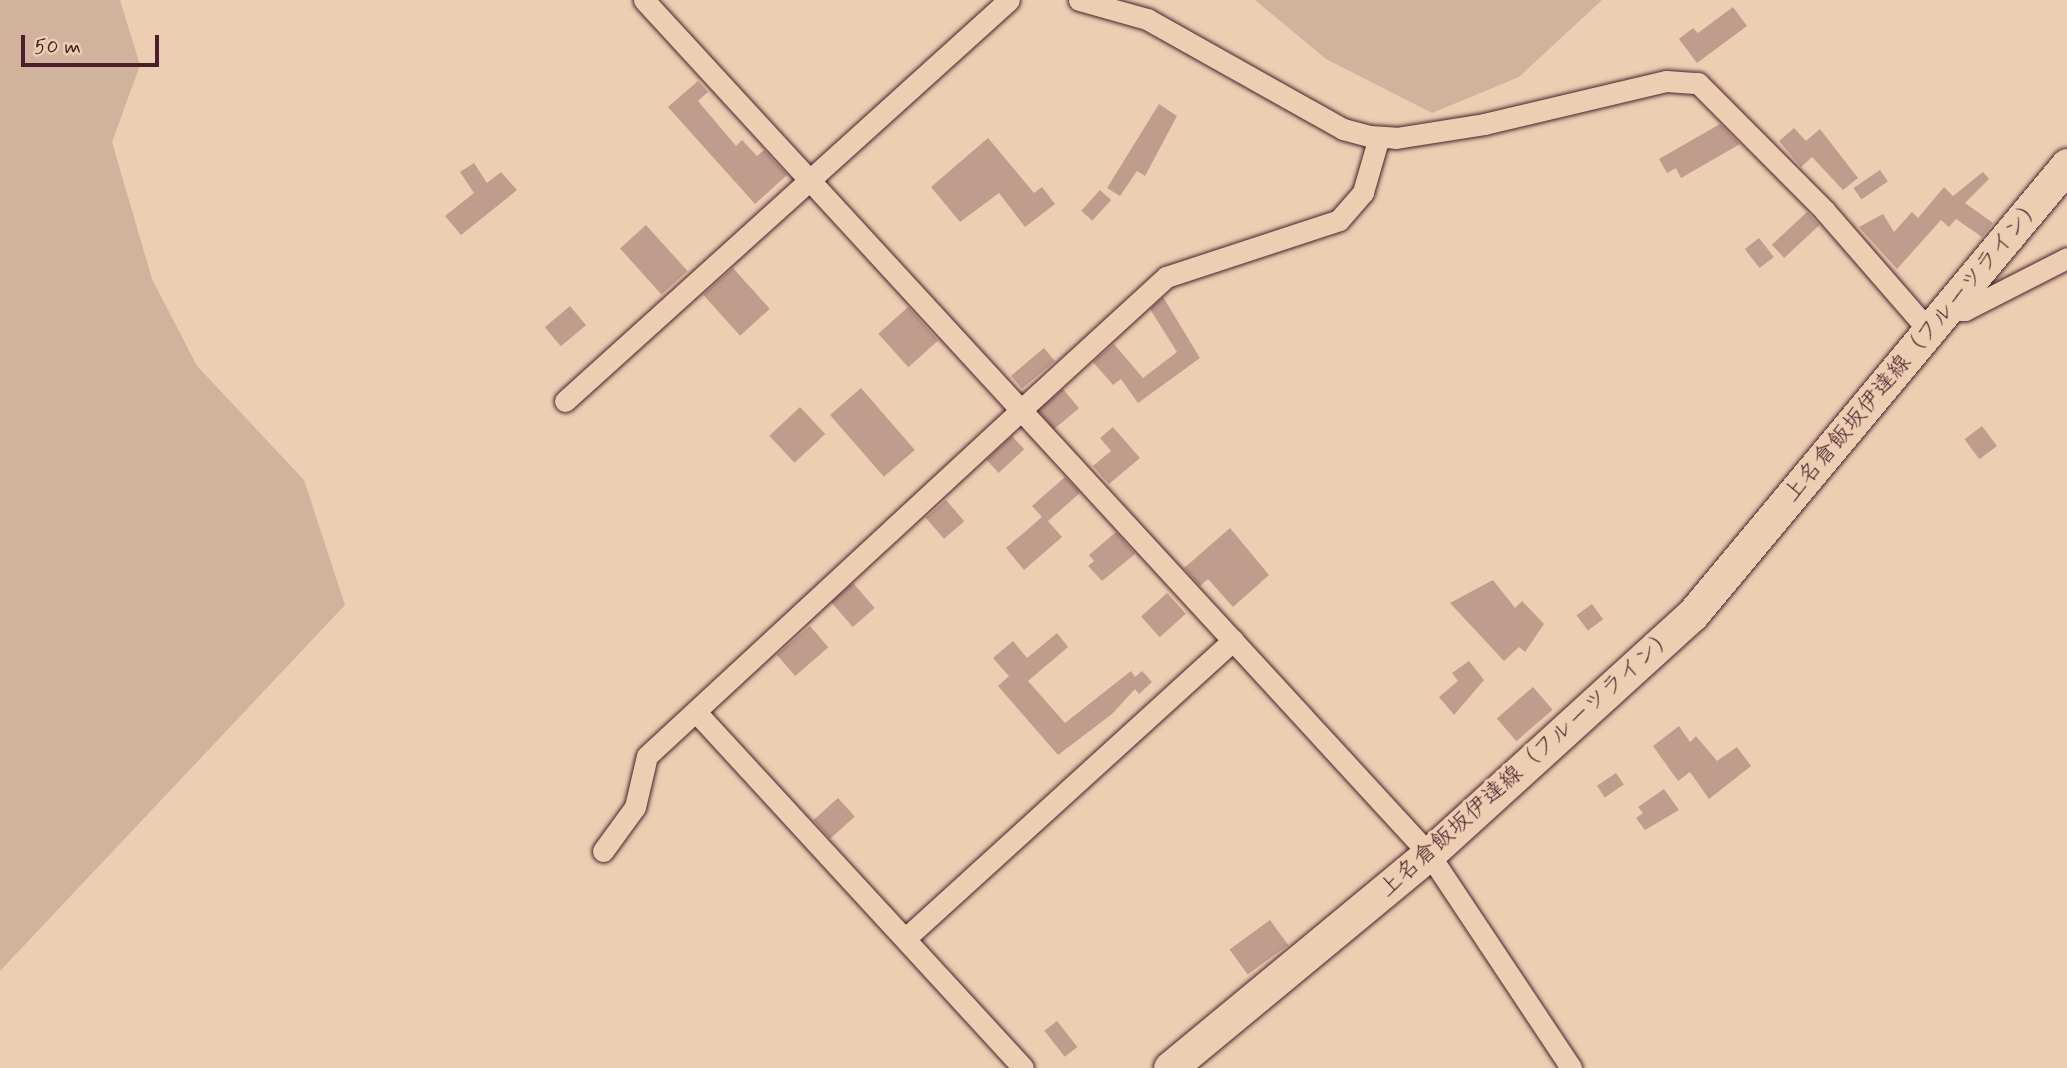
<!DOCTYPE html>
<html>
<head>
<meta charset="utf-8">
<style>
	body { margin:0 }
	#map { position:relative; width:2067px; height:1068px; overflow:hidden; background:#ecceb2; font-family:Mynerve,"Klee One",sans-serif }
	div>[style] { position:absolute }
	.green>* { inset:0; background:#d1b29c }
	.building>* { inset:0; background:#bf9d8d; transform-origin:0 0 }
	.roads { filter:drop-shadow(0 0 2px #4a1f2b) drop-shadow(0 0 2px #4a1f2b) }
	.street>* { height:21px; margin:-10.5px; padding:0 10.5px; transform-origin:10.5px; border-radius:10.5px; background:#ecceb2 }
	.primary>* { height:33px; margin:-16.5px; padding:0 16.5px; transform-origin:16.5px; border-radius:16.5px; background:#ecceb2 }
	span { translate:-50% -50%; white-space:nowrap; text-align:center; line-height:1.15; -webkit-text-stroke:6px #ecceb2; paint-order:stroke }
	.street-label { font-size:23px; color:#4a1f2b }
	.scale { position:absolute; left:21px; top:35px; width:138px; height:32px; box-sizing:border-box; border:4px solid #4a1f2b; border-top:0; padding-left:9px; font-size:21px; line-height:24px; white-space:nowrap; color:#4a1f2b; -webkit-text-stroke:5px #ecceb2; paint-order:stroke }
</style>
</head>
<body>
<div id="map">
	<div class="green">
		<div style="clip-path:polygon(0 0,120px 0,140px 65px,112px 142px,152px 279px,197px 366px,304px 480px,345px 605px,0 971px)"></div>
		<div style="clip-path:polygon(1255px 0,1602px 0,1519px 77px,1432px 113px,1326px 59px)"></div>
	</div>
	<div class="building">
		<div style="clip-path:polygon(1733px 7px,1747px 26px,1697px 63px,1679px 39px,1693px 28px,1698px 33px)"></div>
		<div style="clip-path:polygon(698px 81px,708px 92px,698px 101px,736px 146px,742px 140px,757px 156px,764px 150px,787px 175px,755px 204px,668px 107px)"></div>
		<div style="clip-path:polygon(1159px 104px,1177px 116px,1145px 176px,1137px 171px,1120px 196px,1107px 188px)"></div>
		<div style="clip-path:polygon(1720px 124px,1740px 144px,1681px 178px,1676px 168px,1667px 173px,1659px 159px)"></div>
		<div style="clip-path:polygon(1794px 128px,1806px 141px,1820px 129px,1858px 178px,1843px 190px,1812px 157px,1801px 167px,1779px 141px)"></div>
		<div style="clip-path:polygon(988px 138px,1034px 193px,1042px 187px,1055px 204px,1025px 227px,999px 193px,960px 222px,931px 187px)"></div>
		<div style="clip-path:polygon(474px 163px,487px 183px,501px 172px,517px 190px,461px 235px,445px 216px,474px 193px,460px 172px)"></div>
		<div style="left:1880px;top:170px;width:14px;height:32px;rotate:56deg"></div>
		<div style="clip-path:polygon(1983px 172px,1989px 179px,1965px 203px,1993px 223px,1982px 237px,1956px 219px,1949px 227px,1941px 220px,1897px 269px,1859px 227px,1883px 214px,1894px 232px,1912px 212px,1918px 218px,1944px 187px,1953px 196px)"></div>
		<div style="left:1100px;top:190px;width:15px;height:28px;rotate:42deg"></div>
		<div style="left:1807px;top:212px;width:18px;height:48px;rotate:47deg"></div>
		<div style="left:646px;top:225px;width:62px;height:35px;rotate:48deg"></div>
		<div style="left:1759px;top:238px;width:24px;height:18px;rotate:52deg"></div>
		<div style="left:733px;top:268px;width:55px;height:40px;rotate:48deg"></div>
		<div style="clip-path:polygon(1163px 297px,1200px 358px,1138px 403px,1121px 379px,1113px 385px,1093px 362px,1114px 344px,1143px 378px,1177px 352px,1150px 309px)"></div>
		<div style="left:570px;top:306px;width:25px;height:33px;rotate:50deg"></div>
		<div style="left:908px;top:307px;width:45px;height:40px;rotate:48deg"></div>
		<div style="left:1044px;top:348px;width:17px;height:43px;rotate:50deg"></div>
		<div style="left:861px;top:388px;width:82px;height:41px;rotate:49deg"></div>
		<div style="left:1063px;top:389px;width:25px;height:33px;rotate:50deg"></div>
		<div style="left:800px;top:407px;width:37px;height:42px;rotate:47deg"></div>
		<div style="left:1982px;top:426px;width:25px;height:22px;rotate:53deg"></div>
		<div style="clip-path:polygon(1113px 427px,1140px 458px,1109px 484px,1093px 466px,1111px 451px,1100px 438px)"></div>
		<div style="left:1012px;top:436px;width:18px;height:35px;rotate:47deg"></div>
		<div style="clip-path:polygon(1065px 477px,1080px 493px,1048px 521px,1062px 537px,1024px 570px,1006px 548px,1042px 517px,1032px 506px)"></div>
		<div style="left:946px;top:500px;width:28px;height:27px;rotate:49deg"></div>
		<div style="clip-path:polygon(1230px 528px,1269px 575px,1233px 607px,1208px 579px,1200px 586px,1184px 568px)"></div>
		<div style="clip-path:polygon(1116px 532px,1135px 554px,1102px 581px,1088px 566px,1094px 561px,1089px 555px)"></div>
		<div style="clip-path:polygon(1493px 580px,1515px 608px,1522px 601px,1544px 624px,1525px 652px,1519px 647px,1504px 661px,1450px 603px)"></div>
		<div style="left:853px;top:583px;width:33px;height:29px;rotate:49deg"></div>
		<div style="left:1167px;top:593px;width:28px;height:35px;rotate:48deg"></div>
		<div style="left:1592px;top:604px;width:19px;height:19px;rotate:54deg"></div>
		<div style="left:810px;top:626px;width:28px;height:44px;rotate:49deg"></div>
		<div style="clip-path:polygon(1057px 633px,1068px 647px,1028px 681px,1065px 723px,1131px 671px,1135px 677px,1142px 671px,1152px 682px,1139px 694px,1135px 689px,1112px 714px,1058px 755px,998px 686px,1009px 676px,993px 658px,1013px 641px,1027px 658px)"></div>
		<div style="clip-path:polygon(1469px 661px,1484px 680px,1454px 715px,1439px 697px,1458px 681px,1452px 673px)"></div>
		<div style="left:1533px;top:687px;width:30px;height:48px;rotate:49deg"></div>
		<div style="clip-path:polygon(1679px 726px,1690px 742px,1696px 736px,1717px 761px,1737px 747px,1751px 766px,1709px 799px,1690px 772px,1678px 781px,1653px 746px)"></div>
		<div style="left:1616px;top:773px;width:14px;height:23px;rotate:56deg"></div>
		<div style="clip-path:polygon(1664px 789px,1679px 810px,1645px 830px,1636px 818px,1643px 813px,1638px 807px)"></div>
		<div style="left:838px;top:798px;width:25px;height:33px;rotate:48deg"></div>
		<div style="left:1270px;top:920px;width:31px;height:50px;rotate:54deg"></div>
		<div style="left:1057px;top:1021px;width:33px;height:16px;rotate:52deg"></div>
	</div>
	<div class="roads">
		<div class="street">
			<div style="left:644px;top:0;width:1160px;rotate:47.41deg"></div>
			<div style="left:1429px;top:854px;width:257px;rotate:56.4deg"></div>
			<div style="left:1079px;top:0;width:71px;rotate:15.6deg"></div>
			<div style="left:1147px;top:19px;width:225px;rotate:29.3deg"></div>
			<div style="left:1343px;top:129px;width:28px;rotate:15deg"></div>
			<div style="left:1370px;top:136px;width:26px;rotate:4deg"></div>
			<div style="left:1396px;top:138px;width:89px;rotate:-9deg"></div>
			<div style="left:1484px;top:124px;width:187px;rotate:-13.3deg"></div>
			<div style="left:1666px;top:81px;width:32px;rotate:4deg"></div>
			<div style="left:1698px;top:83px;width:179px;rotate:45.2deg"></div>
			<div style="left:1824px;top:210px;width:162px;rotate:49deg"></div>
			<div style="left:1949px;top:310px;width:16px"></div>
			<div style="left:1965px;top:310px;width:114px;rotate:-27deg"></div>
			<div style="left:565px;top:401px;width:598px;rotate:-42.09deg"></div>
			<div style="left:696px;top:712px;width:483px;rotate:47.4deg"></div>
			<div style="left:603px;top:851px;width:54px;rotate:-54deg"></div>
			<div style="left:635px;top:807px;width:52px;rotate:-76.8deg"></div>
			<div style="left:647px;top:756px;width:510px;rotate:-42.77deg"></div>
			<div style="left:1021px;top:410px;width:197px;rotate:-42.5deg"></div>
			<div style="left:1166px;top:277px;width:182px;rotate:-18.2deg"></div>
			<div style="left:1339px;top:220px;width:37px;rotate:-49deg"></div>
			<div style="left:1363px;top:192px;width:57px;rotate:-73.8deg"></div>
			<div style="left:907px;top:937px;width:441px;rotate:-42.3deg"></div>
		</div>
		<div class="primary">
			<div style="left:1170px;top:1068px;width:336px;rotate:-39.6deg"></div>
			<div style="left:1429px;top:854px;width:355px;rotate:-42.3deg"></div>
			<div style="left:1692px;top:615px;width:586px;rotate:-50.19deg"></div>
		</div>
	</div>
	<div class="street-label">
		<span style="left:1914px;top:350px;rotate:-50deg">上名倉飯坂伊達線（フルーツライン）</span>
		<span style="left:1528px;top:763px;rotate:-42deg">上名倉飯坂伊達線（フルーツライン）</span>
	</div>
	<div class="scale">50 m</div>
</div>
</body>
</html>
